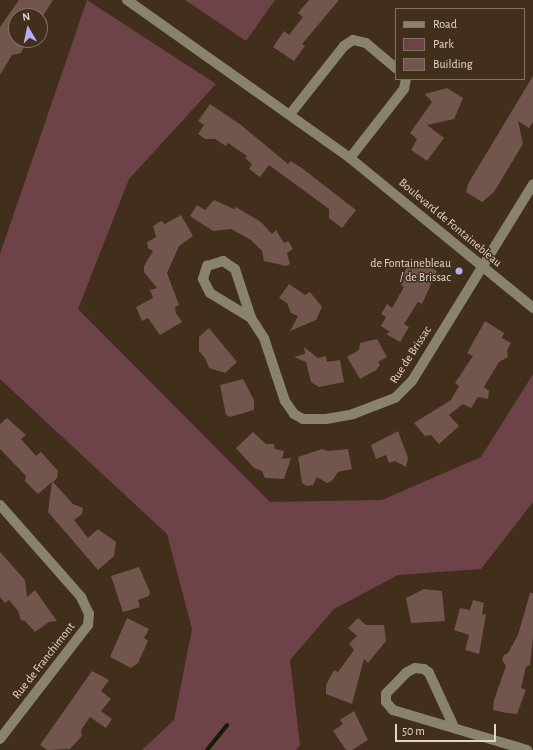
<!DOCTYPE html>
<html>
<head>
<meta charset="utf-8">
<style>
	body { margin:0 }
	#map { position:relative; width:533px; height:750px; overflow:hidden; background:#412e1b; font-family:"Alegreya Sans",sans-serif }
	div>[style] { position:absolute }
	.green>* { inset:0; background:#6d4349 }
	.stream>* { height:4px; margin:-2px; padding:0 2px; transform-origin:2px; border-radius:2px; background:#161d00 }
	.building>* { inset:0; background:#72554c }
	.minor>* { height:10px; margin:-5px; padding:0 5px; transform-origin:5px; border-radius:5px; background:#89826d }
	.dots>* { width:11px; height:11px; translate:-50% -50%; box-sizing:border-box; border:2px solid #412e1b; border-radius:50% }
	span { translate:-50% -50%; white-space:nowrap; text-align:center; line-height:1.15; -webkit-text-stroke:3px #412e1b; paint-order:stroke }
	.street-label { font-size:12px; color:#e1d5c9 }
	.poi-label { font-size:12px; color:#e1d5c9 }
	.right { translate:-100% -50%; text-align:right }
	.legend { position:absolute; left:395px; top:8px; width:130px; height:72px; box-sizing:border-box; background:#412e1b; border:1px solid #817161; margin:0; padding:5px 7px; list-style:none; font-size:12px; color:#e1d5c9 }
	.legend li { display:flex; align-items:center; gap:8px; height:20px }
	.legend b { width:20px; border:1px solid #817161 }
	.north { position:absolute; left:8px; top:8px; width:40px; height:40px; box-sizing:border-box; background:#412e1b; border:1px solid #817161; border-radius:50%; rotate:351deg; font-size:11px; font-weight:700; line-height:16px; text-align:center; color:#e1d5c9 }
	.north::after { content:''; display:block; margin:auto; width:14px; height:18px; background:#b3adf9; clip-path:polygon(50% 0,100% 100%,50% 72%,0 100%) }
	.scale { position:absolute; left:395px; top:724px; width:101px; height:18px; box-sizing:border-box; border:2px solid #e1d5c9; border-top:0; padding-left:5px; font-size:12px; line-height:14px; white-space:nowrap; color:#e1d5c9; -webkit-text-stroke:3px #412e1b; paint-order:stroke }
</style>
</head>
<body>
<div id="map">
	<div class="green">
		<div style="clip-path:polygon(87px 0,216px 84px,129px 179px,78px 309px,270px 502px,382px 500px,481px 457px,533px 374px,533px 502px,481px 569px,398px 575px,334px 609px,290px 660px,300px 745px,296px 750px,142px 750px,174px 720px,192px 629px,167px 534px,0 379px,0 254px)"></div>
		<div style="clip-path:polygon(185px 0,275px 0,246px 41px)"></div>
	</div>
	<div class="stream">
		<div style="left:207px;top:750px;width:32px;rotate:-51deg"></div>
	</div>
	<div class="building">
		<div style="clip-path:polygon(19px 0,53px 0,43px 16px,16px 16px,16px 40px,27px 40px,21px 53px,12px 55px,0 75px,0 27px)"></div>
		<div style="clip-path:polygon(309px 0,339px 0,302px 44px,305px 46px,294px 61px,273px 47px,284px 31px,289px 35px,303px 17px,298px 13px)"></div>
		<div style="clip-path:polygon(533px 76px,533px 122px,529px 128px,518px 121px,523px 144px,494px 192px,482px 202px,466px 192px,468px 184px)"></div>
		<div style="clip-path:polygon(447px 88px,463px 98px,454px 119px,427px 125px,444px 138px,427px 161px,411px 150px,417px 139px,410px 133px,432px 102px,425px 94px)"></div>
		<div style="clip-path:polygon(210px 104px,241px 125px,288px 164px,291px 161px,303px 169px,356px 210px,342px 228px,329px 218px,329px 209px,269px 165px,260px 177px,249px 169px,252px 164px,245px 158px,247px 156px,228px 143px,226px 146px,215px 139px,205px 139px,198px 134px,204px 125px,198px 121px)"></div>
		<div style="clip-path:polygon(214px 200px,234px 209px,236px 207px,261px 222px,272px 234px,276px 230px,284px 243px,288px 241px,293px 249px,287px 253px,290px 264px,286px 266px,264px 261px,262px 251px,251px 240px,231px 229px,213px 231px,190px 216px,197px 205px,205px 210px)"></div>
		<div style="clip-path:polygon(181px 215px,193px 236px,179px 246px,167px 273px,179px 305px,175px 307px,176px 313px,182px 322px,160px 335px,148px 318px,142px 321px,136px 307px,153px 298px,150px 290px,157px 288px,144px 272px,144px 266px,153px 251px,148px 248px,147px 242px,156px 237px,153px 226px,161px 221px,165px 224px)"></div>
		<div style="clip-path:polygon(418px 259px,437px 271px,422px 304px,418px 302px,404px 324px,409px 327px,400px 342px,386px 334px,390px 332px,381px 326px,386px 317px,381px 314px,387px 304px,392px 308px,404px 287px,401px 285px,405px 278px,402px 277px,407px 267px,412px 269px)"></div>
		<div style="clip-path:polygon(289px 284px,305px 295px,310px 292px,322px 307px,316px 320px,290px 331px,298px 316px,291px 313px,287px 303px,279px 298px)"></div>
		<div style="clip-path:polygon(485px 321px,504px 333px,502px 338px,511px 343px,507px 350px,508px 357px,499px 362px,484px 387px,489px 391px,488px 399px,478px 397px,471px 408px,463px 404px,449px 415px,459px 426px,439px 444px,431px 435px,425px 436px,414px 423px,451px 400px,459px 386px,455px 383px,473px 356px,467px 353px)"></div>
		<div style="clip-path:polygon(209px 328px,237px 362px,225px 373px,209px 368px,205px 358px,199px 351px,199px 337px)"></div>
		<div style="clip-path:polygon(377px 339px,387px 357px,378px 362px,380px 365px,376px 370px,360px 379px,347px 357px,359px 350px,360px 343px)"></div>
		<div style="clip-path:polygon(304px 347px,318px 358px,326px 356px,327px 362px,340px 360px,344px 382px,319px 387px,311px 382px,306px 362px,294px 357px,305px 354px)"></div>
		<div style="clip-path:polygon(243px 379px,254px 400px,254px 410px,230px 417px,226px 415px,220px 385px)"></div>
		<div style="clip-path:polygon(7px 418px,26px 435px,21px 439px,36px 456px,41px 452px,58px 471px,57px 478px,53px 482px,73px 504px,83px 508px,82px 514px,74px 520px,88px 538px,98px 529px,116px 542px,114px 556px,98px 570px,48px 512px,52px 482px,38px 494px,25px 481px,26px 476px,0 449px,0 424px)"></div>
		<div style="clip-path:polygon(398px 431px,408px 458px,406px 467px,395px 461px,389px 463px,386px 455px,376px 459px,371px 445px)"></div>
		<div style="clip-path:polygon(253px 432px,266px 444px,274px 444px,275px 449px,284px 451px,282px 459px,291px 458px,284px 479px,265px 478px,262px 471px,254px 468px,236px 448px)"></div>
		<div style="clip-path:polygon(322px 449px,327px 451px,348px 449px,352px 469px,338px 472px,332px 481px,327px 483px,317px 477px,313px 485px,307px 486px,302px 483px,298px 457px)"></div>
		<div style="clip-path:polygon(0 552px,25px 580px,27px 597px,35px 590px,57px 621px,49px 622px,35px 632px,25px 621px,21px 620px,18px 611px,9px 600px,5px 603px,0 597px)"></div>
		<div style="clip-path:polygon(139px 567px,150px 592px,149px 596px,138px 600px,140px 607px,123px 612px,111px 576px)"></div>
		<div style="clip-path:polygon(424px 589px,442px 591px,445px 621px,411px 623px,406px 598px)"></div>
		<div style="clip-path:polygon(530px 593px,533px 593px,533px 637px,530px 665px,526px 667px,521px 688px,526px 690px,517px 714px,507px 713px,493px 710px,494px 700px,506px 666px,502px 660px,504px 655px,508px 653px,518px 635px)"></div>
		<div style="clip-path:polygon(473px 600px,484px 603px,482px 614px,486px 615px,479px 654px,465px 650px,469px 635px,454px 630px,460px 608px,470px 610px)"></div>
		<div style="clip-path:polygon(127px 618px,149px 629px,144px 638px,148px 641px,138px 663px,131px 668px,110px 657px)"></div>
		<div style="clip-path:polygon(358px 618px,366px 625px,384px 625px,386px 641px,368px 663px,364px 659px,352px 704px,326px 694px,326px 685px,334px 670px,338px 672px,354px 650px,349px 644px,357px 636px,348px 628px)"></div>
		<div style="clip-path:polygon(92px 671px,109px 680px,101px 691px,111px 699px,101px 711px,112px 719px,106px 728px,90px 717px,81px 730px,82px 736px,70px 749px,47px 750px,40px 745px)"></div>
		<div style="clip-path:polygon(354px 711px,368px 740px,352px 750px,346px 750px,333px 731px,343px 724px,340px 720px)"></div>
	</div>
	<div class="minor">
		<div style="left:127px;top:0;width:273px;rotate:35.3deg"></div>
		<div style="left:350px;top:158px;width:237px;rotate:39.3deg"></div>
		<div style="left:291px;top:113px;width:85px;rotate:-51.7deg"></div>
		<div style="left:344px;top:46px;width:11px;rotate:-34deg"></div>
		<div style="left:353px;top:40px;width:13px;rotate:13deg"></div>
		<div style="left:366px;top:43px;width:39px;rotate:40deg"></div>
		<div style="left:350px;top:158px;width:88px;rotate:-52deg"></div>
		<div style="left:404px;top:89px;width:10px;rotate:-79deg"></div>
		<div style="left:251px;top:318px;width:48px;rotate:-148.6deg"></div>
		<div style="left:210px;top:293px;width:16px;rotate:-117deg"></div>
		<div style="left:203px;top:279px;width:14px;rotate:-73deg"></div>
		<div style="left:207px;top:266px;width:17px;rotate:-17deg"></div>
		<div style="left:223px;top:261px;width:14px;rotate:34deg"></div>
		<div style="left:235px;top:269px;width:52px;rotate:71.9deg"></div>
		<div style="left:251px;top:318px;width:24px;rotate:57deg"></div>
		<div style="left:264px;top:338px;width:66px;rotate:71.6deg"></div>
		<div style="left:285px;top:401px;width:16px;rotate:55deg"></div>
		<div style="left:294px;top:414px;width:10px;rotate:29deg"></div>
		<div style="left:303px;top:419px;width:23px"></div>
		<div style="left:326px;top:419px;width:27px;rotate:-10deg"></div>
		<div style="left:353px;top:414px;width:45px;rotate:-20.9deg"></div>
		<div style="left:395px;top:398px;width:24px;rotate:-45deg"></div>
		<div style="left:412px;top:381px;width:231px;rotate:-58.4deg"></div>
		<div style="left:0;top:505px;width:123px;rotate:48.6deg"></div>
		<div style="left:81px;top:597px;width:19px;rotate:65deg"></div>
		<div style="left:89px;top:614px;width:11px;rotate:95deg"></div>
		<div style="left:88px;top:625px;width:144px;rotate:127.7deg"></div>
		<div style="left:454px;top:727px;width:60px;rotate:-114.8deg"></div>
		<div style="left:429px;top:673px;width:6px;rotate:-141deg"></div>
		<div style="left:424px;top:669px;width:9px;rotate:-174deg"></div>
		<div style="left:415px;top:668px;width:9px;rotate:153deg"></div>
		<div style="left:407px;top:672px;width:30px;rotate:134deg"></div>
		<div style="left:386px;top:694px;width:8px;rotate:90deg"></div>
		<div style="left:386px;top:702px;width:11px;rotate:49deg"></div>
		<div style="left:393px;top:710px;width:140px;rotate:16.6deg"></div>
	</div>
	<div class="dots">
		<div style="left:459px;top:271px;background:#b3adf9"></div>
	</div>
	<div class="street-label">
		<span style="left:450px;top:223px;rotate:40deg">Boulevard de Fontainebleau</span>
		<span style="left:411px;top:355px;rotate:-57deg">Rue de Brissac</span>
		<span style="left:44px;top:661px;rotate:-52deg">Rue de Franchimont</span>
	</div>
	<div class="poi-label">
		<span class="right" style="left:451px;top:271px">de Fontainebleau<br>/ de Brissac</span>
	</div>
	<ul class="legend">
	<li><b style="height:5px;background:#89826d"></b>Road</li>
	<li><b style="height:11px;background:#6d4349"></b>Park</li>
	<li><b style="height:11px;background:#72554c"></b>Building</li>
	</ul>
	<div class="north">N</div>
	<div class="scale">50 m</div>
</div>
</body>
</html>
